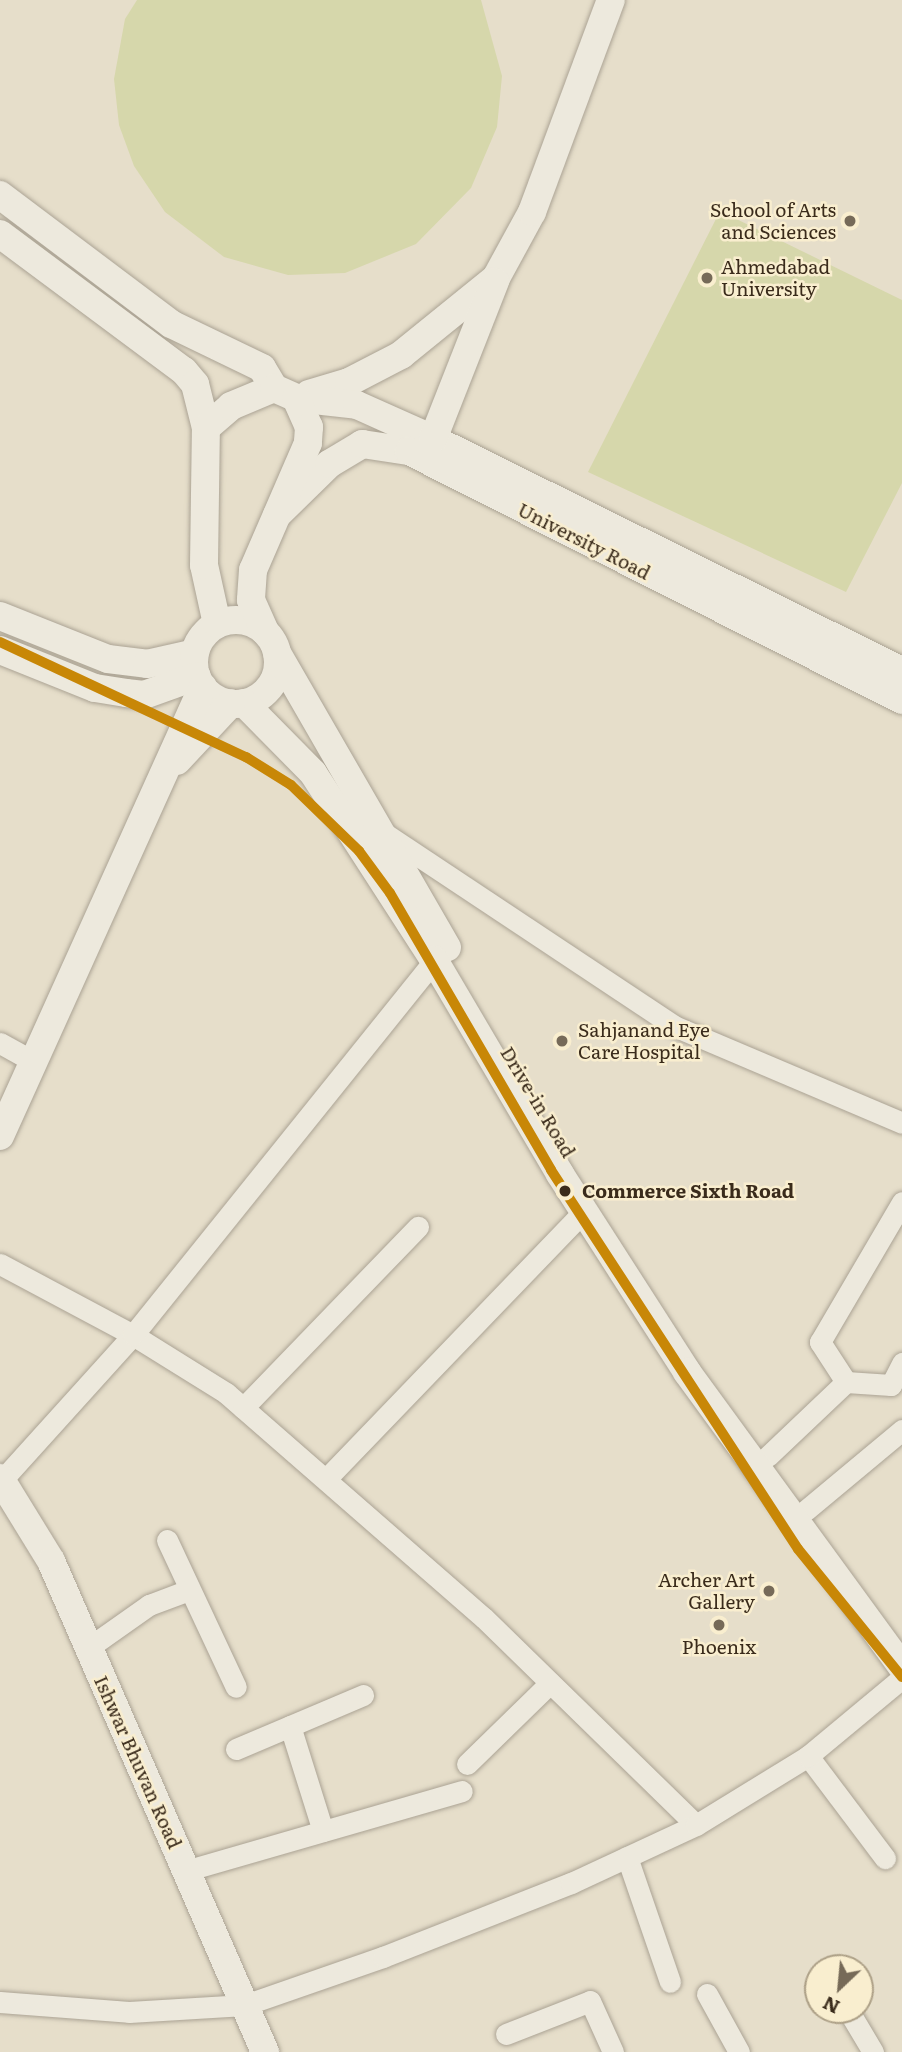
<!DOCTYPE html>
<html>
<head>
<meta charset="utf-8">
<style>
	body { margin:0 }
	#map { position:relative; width:902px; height:2052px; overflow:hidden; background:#e6deca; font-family:Literata,serif }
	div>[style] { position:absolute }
	.green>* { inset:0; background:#d6d7ab }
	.roads { filter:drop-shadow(0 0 2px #aba394) drop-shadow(0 0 2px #aba394) }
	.street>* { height:21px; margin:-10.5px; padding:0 10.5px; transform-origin:10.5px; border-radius:10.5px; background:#ede9dd }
	.secondary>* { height:28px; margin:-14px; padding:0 14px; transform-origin:14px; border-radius:14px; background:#ede9dd }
	.secondary>.ring { margin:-14px; padding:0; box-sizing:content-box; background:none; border:28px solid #ede9dd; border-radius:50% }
	.metro-1>* { height:10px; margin:-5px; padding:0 5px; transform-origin:5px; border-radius:5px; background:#c88707 }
	.dots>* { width:19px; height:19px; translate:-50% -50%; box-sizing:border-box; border:4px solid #f9eecf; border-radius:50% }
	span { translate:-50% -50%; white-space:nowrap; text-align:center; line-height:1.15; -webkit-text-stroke:5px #f9eecf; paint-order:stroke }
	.poi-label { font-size:19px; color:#3a2b1b }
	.right { translate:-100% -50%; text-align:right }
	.left { translate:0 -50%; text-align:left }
	.street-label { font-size:19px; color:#3a2b1b }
	.stop-label { font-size:19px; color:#3a2b1b; font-weight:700 }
	.north { position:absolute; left:804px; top:1954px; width:70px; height:70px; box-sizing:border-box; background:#f9eecf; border:2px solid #ada087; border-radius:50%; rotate:206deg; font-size:19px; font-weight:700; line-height:28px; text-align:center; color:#3a2b1b }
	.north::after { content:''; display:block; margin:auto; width:24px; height:32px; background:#766a58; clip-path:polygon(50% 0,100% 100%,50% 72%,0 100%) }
</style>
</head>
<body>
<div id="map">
	<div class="green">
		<div style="clip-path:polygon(137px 0,481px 0,502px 76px,497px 127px,471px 188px,416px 244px,345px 273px,288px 275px,224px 257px,165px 212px,134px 166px,119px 125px,114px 79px,125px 19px)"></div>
		<div style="clip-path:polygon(720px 211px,902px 300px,902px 483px,846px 592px,588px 472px)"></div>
	</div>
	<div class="roads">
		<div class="street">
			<div style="left:384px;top:833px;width:348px;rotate:33.6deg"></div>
			<div style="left:674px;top:1026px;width:248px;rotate:23deg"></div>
			<div style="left:0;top:1043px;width:38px;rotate:29deg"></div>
			<div style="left:0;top:1264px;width:151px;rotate:28.1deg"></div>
			<div style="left:133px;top:1335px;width:110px;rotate:31.9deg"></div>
			<div style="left:226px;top:1393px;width:342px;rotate:41.1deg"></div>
			<div style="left:484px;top:1618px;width:296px;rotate:44.3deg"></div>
			<div style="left:846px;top:1382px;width:45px;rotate:3.8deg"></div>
			<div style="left:891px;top:1385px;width:25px;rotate:-63deg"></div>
			<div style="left:243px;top:1408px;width:252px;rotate:-46deg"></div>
			<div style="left:768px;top:1456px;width:108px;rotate:-43.5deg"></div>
			<div style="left:846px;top:1382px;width:48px;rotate:-123deg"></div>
			<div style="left:820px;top:1342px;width:162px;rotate:-59.6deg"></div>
			<div style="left:327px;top:1478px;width:371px;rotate:-46.1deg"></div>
			<div style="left:2px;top:1480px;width:195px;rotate:-47.9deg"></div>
			<div style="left:133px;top:1335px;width:481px;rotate:-51.2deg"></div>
			<div style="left:806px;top:1510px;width:125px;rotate:-39.8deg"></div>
			<div style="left:167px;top:1540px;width:162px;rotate:64.9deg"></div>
			<div style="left:88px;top:1648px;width:75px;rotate:-35.2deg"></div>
			<div style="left:149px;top:1605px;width:43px;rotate:-20.6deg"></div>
			<div style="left:290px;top:1726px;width:110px;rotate:72.6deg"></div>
			<div style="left:236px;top:1749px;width:138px;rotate:-23deg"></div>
			<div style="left:808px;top:1756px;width:128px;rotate:53deg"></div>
			<div style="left:467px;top:1764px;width:116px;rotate:-44.3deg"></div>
			<div style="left:627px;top:1857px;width:132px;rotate:71deg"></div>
			<div style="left:185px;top:1871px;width:288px;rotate:-16.1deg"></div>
			<div style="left:707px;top:1994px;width:66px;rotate:61.1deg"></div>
			<div style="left:0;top:2002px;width:129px;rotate:4.4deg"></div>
			<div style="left:129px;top:2012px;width:116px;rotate:-3.5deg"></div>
			<div style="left:245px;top:2005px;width:146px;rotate:-19.2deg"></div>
			<div style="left:383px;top:1957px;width:202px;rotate:-21.5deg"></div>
			<div style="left:571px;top:1883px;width:138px;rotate:-24.9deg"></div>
			<div style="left:696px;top:1825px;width:132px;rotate:-31.6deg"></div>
			<div style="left:808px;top:1756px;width:122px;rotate:-39.7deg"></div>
			<div style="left:848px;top:2010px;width:49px;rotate:59.2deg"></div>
			<div style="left:506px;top:2034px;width:90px;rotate:-21.4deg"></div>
			<div style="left:590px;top:2001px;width:56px;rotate:65.7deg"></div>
		</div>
		<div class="secondary">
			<div style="left:0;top:195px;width:214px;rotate:37deg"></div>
			<div style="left:171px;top:324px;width:101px;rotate:25.8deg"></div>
			<div style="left:262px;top:368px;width:23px;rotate:59deg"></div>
			<div style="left:0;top:234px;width:229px;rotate:36.7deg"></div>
			<div style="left:184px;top:371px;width:17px;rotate:50deg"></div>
			<div style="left:195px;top:384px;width:45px;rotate:76deg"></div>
			<div style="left:309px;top:394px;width:42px;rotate:-16.7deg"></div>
			<div style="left:349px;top:382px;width:59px;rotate:-27.4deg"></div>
			<div style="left:401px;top:355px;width:122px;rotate:-39deg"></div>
			<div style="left:496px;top:278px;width:75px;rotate:-61.4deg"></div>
			<div style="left:532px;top:212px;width:226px;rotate:-69.6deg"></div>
			<div style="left:296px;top:398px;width:61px;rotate:6.5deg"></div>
			<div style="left:357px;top:405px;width:83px;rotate:24.1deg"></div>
			<div style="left:433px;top:439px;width:523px;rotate:26.32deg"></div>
			<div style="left:433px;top:439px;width:169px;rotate:-68.5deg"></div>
			<div style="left:277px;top:515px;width:73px;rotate:-44.4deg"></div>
			<div style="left:329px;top:464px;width:39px;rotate:-31deg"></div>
			<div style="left:362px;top:444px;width:48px;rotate:8.5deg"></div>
			<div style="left:409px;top:451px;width:552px;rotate:26.8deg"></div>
			<div style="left:0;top:616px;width:116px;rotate:21.7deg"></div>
			<div style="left:108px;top:659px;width:39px;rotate:7deg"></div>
			<div style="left:147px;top:664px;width:49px;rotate:-12.9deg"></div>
			<div class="ring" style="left:194px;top:620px;width:56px;height:56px"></div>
			<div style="left:217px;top:624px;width:60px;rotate:-102.4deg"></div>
			<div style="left:204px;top:565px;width:137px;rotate:-89.2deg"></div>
			<div style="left:206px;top:428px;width:33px;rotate:-41deg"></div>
			<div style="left:231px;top:406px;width:47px;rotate:-22.7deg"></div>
			<div style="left:274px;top:388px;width:24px;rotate:24deg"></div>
			<div style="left:296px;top:398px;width:32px;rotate:66deg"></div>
			<div style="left:309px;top:427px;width:16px;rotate:94deg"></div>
			<div style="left:308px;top:443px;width:138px;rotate:113.4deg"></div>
			<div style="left:253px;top:570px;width:30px;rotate:94deg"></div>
			<div style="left:251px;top:600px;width:34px;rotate:66deg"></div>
			<div style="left:0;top:650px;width:102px;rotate:21.8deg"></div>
			<div style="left:95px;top:688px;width:31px;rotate:9deg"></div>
			<div style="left:126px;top:693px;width:18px;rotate:6deg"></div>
			<div style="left:144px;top:695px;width:56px;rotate:-19.7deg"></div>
			<div style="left:277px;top:653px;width:340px;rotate:60deg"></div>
			<div style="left:244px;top:703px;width:98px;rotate:45.4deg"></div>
			<div style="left:313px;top:773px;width:223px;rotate:57.1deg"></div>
			<div style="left:434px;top:960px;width:248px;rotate:59.5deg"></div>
			<div style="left:560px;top:1174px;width:235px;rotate:57.3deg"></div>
			<div style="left:687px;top:1372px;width:365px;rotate:53.9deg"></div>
			<div style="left:177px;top:761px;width:79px;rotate:-47deg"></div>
			<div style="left:0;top:1136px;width:493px;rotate:-65.7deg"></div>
			<div style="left:0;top:1478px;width:97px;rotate:58.4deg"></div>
			<div style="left:51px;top:1561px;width:536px;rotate:66.45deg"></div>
		</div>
	</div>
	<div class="metro-1">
		<div style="left:0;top:642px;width:272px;rotate:25.1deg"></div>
		<div style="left:246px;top:757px;width:53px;rotate:31.9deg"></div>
		<div style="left:291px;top:785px;width:95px;rotate:44.1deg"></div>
		<div style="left:359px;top:851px;width:52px;rotate:53.6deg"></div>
		<div style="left:390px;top:893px;width:320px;rotate:59.8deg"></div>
		<div style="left:551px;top:1170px;width:452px;rotate:56.9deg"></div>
		<div style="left:798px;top:1549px;width:165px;rotate:50.9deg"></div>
	</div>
	<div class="dots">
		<div style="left:850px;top:221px;background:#766a58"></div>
		<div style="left:707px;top:278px;background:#766a58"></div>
		<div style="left:562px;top:1041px;background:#766a58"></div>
		<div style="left:565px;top:1191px;background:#3a2b1b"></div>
		<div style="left:769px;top:1591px;background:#766a58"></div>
		<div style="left:719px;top:1625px;background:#766a58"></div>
	</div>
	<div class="poi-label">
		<span class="right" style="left:836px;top:221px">School of Arts<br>and Sciences</span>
		<span class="left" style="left:721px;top:278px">Ahmedabad<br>University</span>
		<span class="left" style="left:578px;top:1041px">Sahjanand Eye<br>Care Hospital</span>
		<span class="right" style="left:755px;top:1591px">Archer Art<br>Gallery</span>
		<span style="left:719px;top:1647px">Phoenix</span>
	</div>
	<div class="street-label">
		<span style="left:584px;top:541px;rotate:27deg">University Road</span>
		<span style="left:538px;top:1102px;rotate:59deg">Drive-in Road</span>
		<span style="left:138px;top:1762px;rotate:66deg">Ishwar Bhuvan Road</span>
	</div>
	<div class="stop-label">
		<span class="left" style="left:582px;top:1191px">Commerce Sixth Road</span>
	</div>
	<div class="north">N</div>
</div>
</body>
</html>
